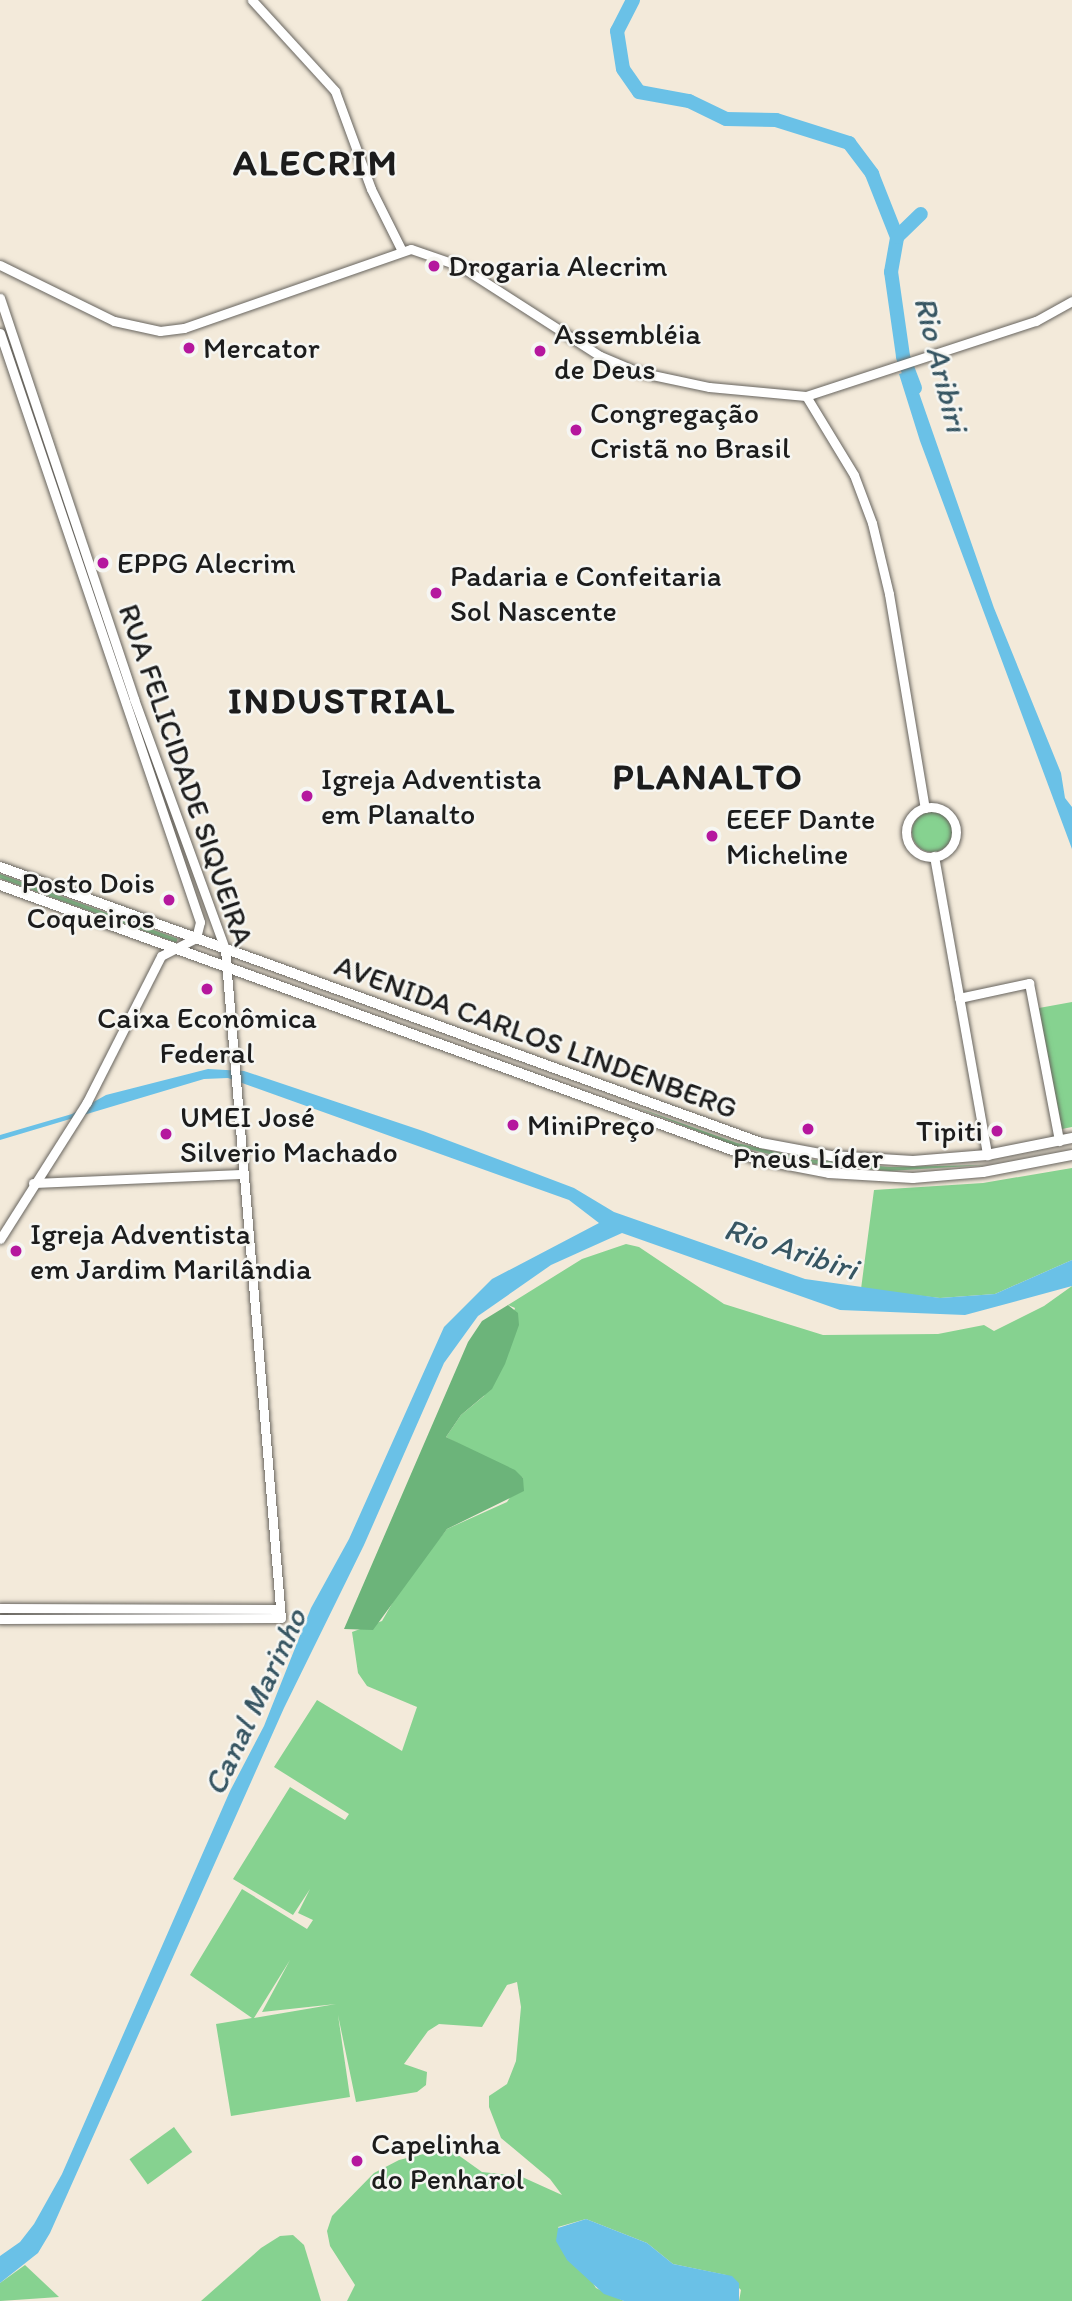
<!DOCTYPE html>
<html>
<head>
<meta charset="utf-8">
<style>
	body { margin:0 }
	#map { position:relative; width:1072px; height:2301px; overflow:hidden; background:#f3eada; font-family:Itim,sans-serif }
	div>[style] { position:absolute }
	.green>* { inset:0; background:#86d290; transform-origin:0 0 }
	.round { border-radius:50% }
	.forest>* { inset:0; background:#6cb47a }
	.water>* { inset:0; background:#6ac1e7 }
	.river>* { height:14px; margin:-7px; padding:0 7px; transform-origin:7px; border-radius:7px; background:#6ac1e7 }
	.roads { filter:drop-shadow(0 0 2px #67645e) drop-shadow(0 0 2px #67645e) }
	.minor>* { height:9px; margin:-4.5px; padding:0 4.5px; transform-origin:4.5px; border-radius:4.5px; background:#fff }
	.minor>.ring { margin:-4.5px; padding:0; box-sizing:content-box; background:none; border:9px solid #fff; border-radius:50% }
	.major>* { height:10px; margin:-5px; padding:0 5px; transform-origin:5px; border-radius:5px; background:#fff }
	.dots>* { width:19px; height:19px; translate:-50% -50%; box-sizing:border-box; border:4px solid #f6f6f2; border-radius:50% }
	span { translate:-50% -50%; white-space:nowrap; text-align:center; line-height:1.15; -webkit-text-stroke:5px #f6f6f2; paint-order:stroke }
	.poi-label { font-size:30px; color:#1c1c1c }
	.left { translate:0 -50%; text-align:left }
	.right { translate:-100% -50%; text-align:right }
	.street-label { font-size:30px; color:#1c1c1c }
	.water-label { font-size:32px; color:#375663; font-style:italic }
	.district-label { font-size:37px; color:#1c1c1c; font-weight:700; letter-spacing:2px }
</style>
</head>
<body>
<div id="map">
	<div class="green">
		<div class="round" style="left:912px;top:812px;width:40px;height:40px"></div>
		<div style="left:0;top:874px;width:189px;height:4px;rotate:20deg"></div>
		<div style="clip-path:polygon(1072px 1002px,1072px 1127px,1062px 1129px,1039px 1008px)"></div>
		<div style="clip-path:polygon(633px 1106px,737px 1143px,806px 1159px,889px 1167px,985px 1165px,889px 1171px,806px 1163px,736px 1146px)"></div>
		<div style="clip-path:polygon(1072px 1168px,1072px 1260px,995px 1294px,940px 1298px,861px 1289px,874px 1190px,983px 1183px)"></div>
		<div style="clip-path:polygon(evenodd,626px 1244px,639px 1247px,724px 1304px,823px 1335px,938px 1334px,984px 1325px,994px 1331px,1044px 1306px,1072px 1286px,1072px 2301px,739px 2301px,741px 2290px,726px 2275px,673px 2264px,647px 2243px,586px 2219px,558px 2227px,596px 2288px,624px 2301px,347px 2301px,355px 2285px,330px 2246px,327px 2231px,332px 2216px,374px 2173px,399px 2160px,440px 2150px,454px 2152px,482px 2172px,520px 2176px,562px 2195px,550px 2179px,501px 2138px,489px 2107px,489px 2096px,507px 2084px,516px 2061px,521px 2007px,517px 1982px,507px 1985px,482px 2027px,439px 2024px,428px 2031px,404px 2064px,427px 2072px,426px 2085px,417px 2092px,356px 2102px,338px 2015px,350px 2097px,231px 2116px,216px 2024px,252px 2018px,190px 1975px,242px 1889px,307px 1929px,313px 1920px,298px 1913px,310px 1889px,293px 1915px,233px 1879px,290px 1787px,345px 1820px,349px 1814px,274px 1767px,317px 1700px,402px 1751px,417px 1707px,367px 1686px,358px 1673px,352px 1632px,382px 1621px,404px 1583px,447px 1529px,507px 1502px,523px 1478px,446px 1437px,461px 1415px,484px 1396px,515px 1308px,508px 1305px,582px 1259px,626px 1244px,290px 1960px,262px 2012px,336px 2004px,254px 2018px,290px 1960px)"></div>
		<div style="left:174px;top:2127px;width:31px;height:55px;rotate:54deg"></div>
		<div style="clip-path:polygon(293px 2235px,304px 2245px,321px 2301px,201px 2301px,261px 2248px,280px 2236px)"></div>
		<div style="clip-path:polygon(25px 2265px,59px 2297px,0 2301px,0 2283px)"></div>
	</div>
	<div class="forest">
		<div style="clip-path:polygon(508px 1305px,518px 1313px,519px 1325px,505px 1364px,492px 1389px,461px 1415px,446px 1437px,515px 1470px,523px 1478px,524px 1491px,447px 1529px,373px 1630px,344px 1629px,468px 1342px,482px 1321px)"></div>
	</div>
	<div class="water">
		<div style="clip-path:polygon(911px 370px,994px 608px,1061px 773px,1065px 798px,1072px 807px,1072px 849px,920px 441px,899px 374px)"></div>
		<div style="clip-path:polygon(208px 1069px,244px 1071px,423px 1131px,574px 1188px,614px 1212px,805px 1279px,940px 1298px,995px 1294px,1072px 1260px,1072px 1286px,965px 1315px,840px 1310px,622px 1233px,551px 1265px,478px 1316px,444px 1363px,364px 1545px,284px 1708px,50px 2233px,38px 2253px,0 2283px,0 2256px,20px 2242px,34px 2224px,62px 2174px,230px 1791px,264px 1726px,311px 1608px,349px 1539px,444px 1327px,492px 1279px,599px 1223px,569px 1200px,228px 1078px,204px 1079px,0 1140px,0 1135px,72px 1114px,106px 1095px)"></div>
		<div style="clip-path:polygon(586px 2219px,647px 2243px,673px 2264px,732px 2276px,739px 2283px,739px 2301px,624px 2301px,604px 2294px,567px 2260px,556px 2241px,558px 2228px)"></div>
	</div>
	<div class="river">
		<div style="left:633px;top:0;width:35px;rotate:117deg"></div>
		<div style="left:617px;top:31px;width:38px;rotate:81deg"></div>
		<div style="left:623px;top:69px;width:28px;rotate:55deg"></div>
		<div style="left:639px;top:92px;width:51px;rotate:10.2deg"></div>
		<div style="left:689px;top:101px;width:41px;rotate:25.9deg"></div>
		<div style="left:726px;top:119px;width:50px;rotate:1.1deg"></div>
		<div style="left:776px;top:120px;width:77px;rotate:17.5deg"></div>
		<div style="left:849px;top:143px;width:39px;rotate:53deg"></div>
		<div style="left:872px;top:174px;width:68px;rotate:68.4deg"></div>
		<div style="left:915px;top:388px;width:34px;rotate:-111deg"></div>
		<div style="left:903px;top:356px;width:85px;rotate:-98.1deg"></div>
		<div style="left:891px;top:272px;width:36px;rotate:-80deg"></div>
		<div style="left:897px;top:237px;width:33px;rotate:-44deg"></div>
	</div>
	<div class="roads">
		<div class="minor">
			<div style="left:252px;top:0;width:123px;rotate:47.6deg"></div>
			<div style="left:335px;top:91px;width:104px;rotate:69.8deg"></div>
			<div style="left:371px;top:189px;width:69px;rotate:63.4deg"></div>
			<div style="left:0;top:265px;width:127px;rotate:26.2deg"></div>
			<div style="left:114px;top:321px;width:47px;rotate:12.3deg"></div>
			<div style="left:160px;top:331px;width:24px;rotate:-7deg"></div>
			<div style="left:184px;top:328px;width:240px;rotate:-19.2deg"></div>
			<div style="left:411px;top:249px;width:52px;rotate:19.1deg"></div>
			<div style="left:460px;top:266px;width:166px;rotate:32.7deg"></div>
			<div style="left:600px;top:356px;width:41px;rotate:22.8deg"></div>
			<div style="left:638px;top:372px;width:73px;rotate:11.9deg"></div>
			<div style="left:709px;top:387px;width:97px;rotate:5.3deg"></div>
			<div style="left:806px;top:396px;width:242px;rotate:-18.1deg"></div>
			<div style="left:1036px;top:321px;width:41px;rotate:-29.1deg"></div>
			<div style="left:0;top:298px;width:423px;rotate:71.5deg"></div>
			<div style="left:134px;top:699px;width:266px;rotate:70deg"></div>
			<div style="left:225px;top:949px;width:671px;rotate:85.22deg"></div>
			<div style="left:281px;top:1618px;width:281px;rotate:179.8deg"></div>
			<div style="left:0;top:333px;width:622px;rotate:71.24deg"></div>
			<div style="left:200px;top:922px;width:16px;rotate:104deg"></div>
			<div style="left:196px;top:938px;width:39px;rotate:153deg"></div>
			<div style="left:161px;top:956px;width:164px;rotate:116.9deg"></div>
			<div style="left:87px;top:1102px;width:162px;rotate:122.4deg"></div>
			<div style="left:806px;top:396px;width:92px;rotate:58.7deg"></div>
			<div style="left:854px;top:475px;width:51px;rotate:69.4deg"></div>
			<div style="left:872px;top:523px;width:73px;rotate:76.5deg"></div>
			<div style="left:889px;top:594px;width:217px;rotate:80.5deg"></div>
			<div class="ring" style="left:906px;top:807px;width:41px;height:41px"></div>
			<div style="left:934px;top:856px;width:304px;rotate:79.9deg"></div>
			<div style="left:959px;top:998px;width:72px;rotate:-12.1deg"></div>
			<div style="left:1029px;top:983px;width:161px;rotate:79.2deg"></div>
			<div style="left:33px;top:1183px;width:209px;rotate:-2.5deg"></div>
			<div style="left:0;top:1608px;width:280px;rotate:0.2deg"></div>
		</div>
		<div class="major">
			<div style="left:0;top:867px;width:810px;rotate:19.93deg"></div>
			<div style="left:761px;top:1143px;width:71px;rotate:10.5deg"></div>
			<div style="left:831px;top:1156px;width:82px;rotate:3.5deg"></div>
			<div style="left:913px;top:1161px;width:74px;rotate:-4.6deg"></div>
			<div style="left:987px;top:1155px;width:87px;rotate:-11.3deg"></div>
			<div style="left:0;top:885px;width:805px;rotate:19.9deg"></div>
			<div style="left:757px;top:1159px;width:73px;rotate:11deg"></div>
			<div style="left:829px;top:1173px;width:84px;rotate:3.4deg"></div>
			<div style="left:913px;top:1178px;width:70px;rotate:-4.9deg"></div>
			<div style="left:983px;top:1172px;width:91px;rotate:-10.8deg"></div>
		</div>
	</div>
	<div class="dots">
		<div style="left:434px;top:266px;background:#b5179e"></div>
		<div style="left:189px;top:348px;background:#b5179e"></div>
		<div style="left:540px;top:351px;background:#b5179e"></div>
		<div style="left:576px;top:430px;background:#b5179e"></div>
		<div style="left:103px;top:563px;background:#b5179e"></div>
		<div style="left:436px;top:593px;background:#b5179e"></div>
		<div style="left:307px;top:796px;background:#b5179e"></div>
		<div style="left:712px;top:836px;background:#b5179e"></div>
		<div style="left:169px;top:900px;background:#b5179e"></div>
		<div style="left:207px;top:989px;background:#b5179e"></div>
		<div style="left:513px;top:1125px;background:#b5179e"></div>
		<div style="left:808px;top:1129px;background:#b5179e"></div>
		<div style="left:997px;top:1131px;background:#b5179e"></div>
		<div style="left:166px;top:1134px;background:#b5179e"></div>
		<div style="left:16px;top:1251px;background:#b5179e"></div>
		<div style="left:357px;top:2161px;background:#b5179e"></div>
	</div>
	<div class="poi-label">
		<span class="left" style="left:448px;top:266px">Drogaria Alecrim</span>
		<span class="left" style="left:554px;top:351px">Assembléia<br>de Deus</span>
		<span class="left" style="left:203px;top:348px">Mercator</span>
		<span class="left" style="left:590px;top:430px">Congregação<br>Cristã no Brasil</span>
		<span class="left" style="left:117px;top:563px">EPPG Alecrim</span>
		<span class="left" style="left:450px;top:593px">Padaria e Confeitaria<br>Sol Nascente</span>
		<span class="left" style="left:321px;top:796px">Igreja Adventista<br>em Planalto</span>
		<span class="left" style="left:726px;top:836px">EEEF Dante<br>Micheline</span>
		<span class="right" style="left:155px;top:900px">Posto Dois<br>Coqueiros</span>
		<span style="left:207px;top:1035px">Caixa Econômica<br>Federal</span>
		<span class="left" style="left:180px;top:1134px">UMEI José<br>Silverio Machado</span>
		<span class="left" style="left:527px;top:1125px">MiniPreço</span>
		<span class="right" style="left:983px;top:1131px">Tipiti</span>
		<span style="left:808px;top:1158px">Pneus Líder</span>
		<span class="left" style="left:30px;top:1251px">Igreja Adventista<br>em Jardim Marilândia</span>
		<span class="left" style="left:371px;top:2161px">Capelinha<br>do Penharol</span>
	</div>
	<div class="street-label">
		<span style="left:186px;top:775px;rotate:71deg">RUA FELICIDADE SIQUEIRA</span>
		<span style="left:536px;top:1037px;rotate:20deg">AVENIDA CARLOS LINDENBERG</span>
	</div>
	<div class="water-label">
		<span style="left:941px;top:364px;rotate:76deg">Rio Aribiri</span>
		<span style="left:791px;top:1249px;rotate:18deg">Rio Aribiri</span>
		<span style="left:255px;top:1702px;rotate:-65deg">Canal Marinho</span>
	</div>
	<div class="district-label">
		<span style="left:316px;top:162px">ALECRIM</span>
		<span style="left:342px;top:700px">INDUSTRIAL</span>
		<span style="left:708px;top:776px">PLANALTO</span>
	</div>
</div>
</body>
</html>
